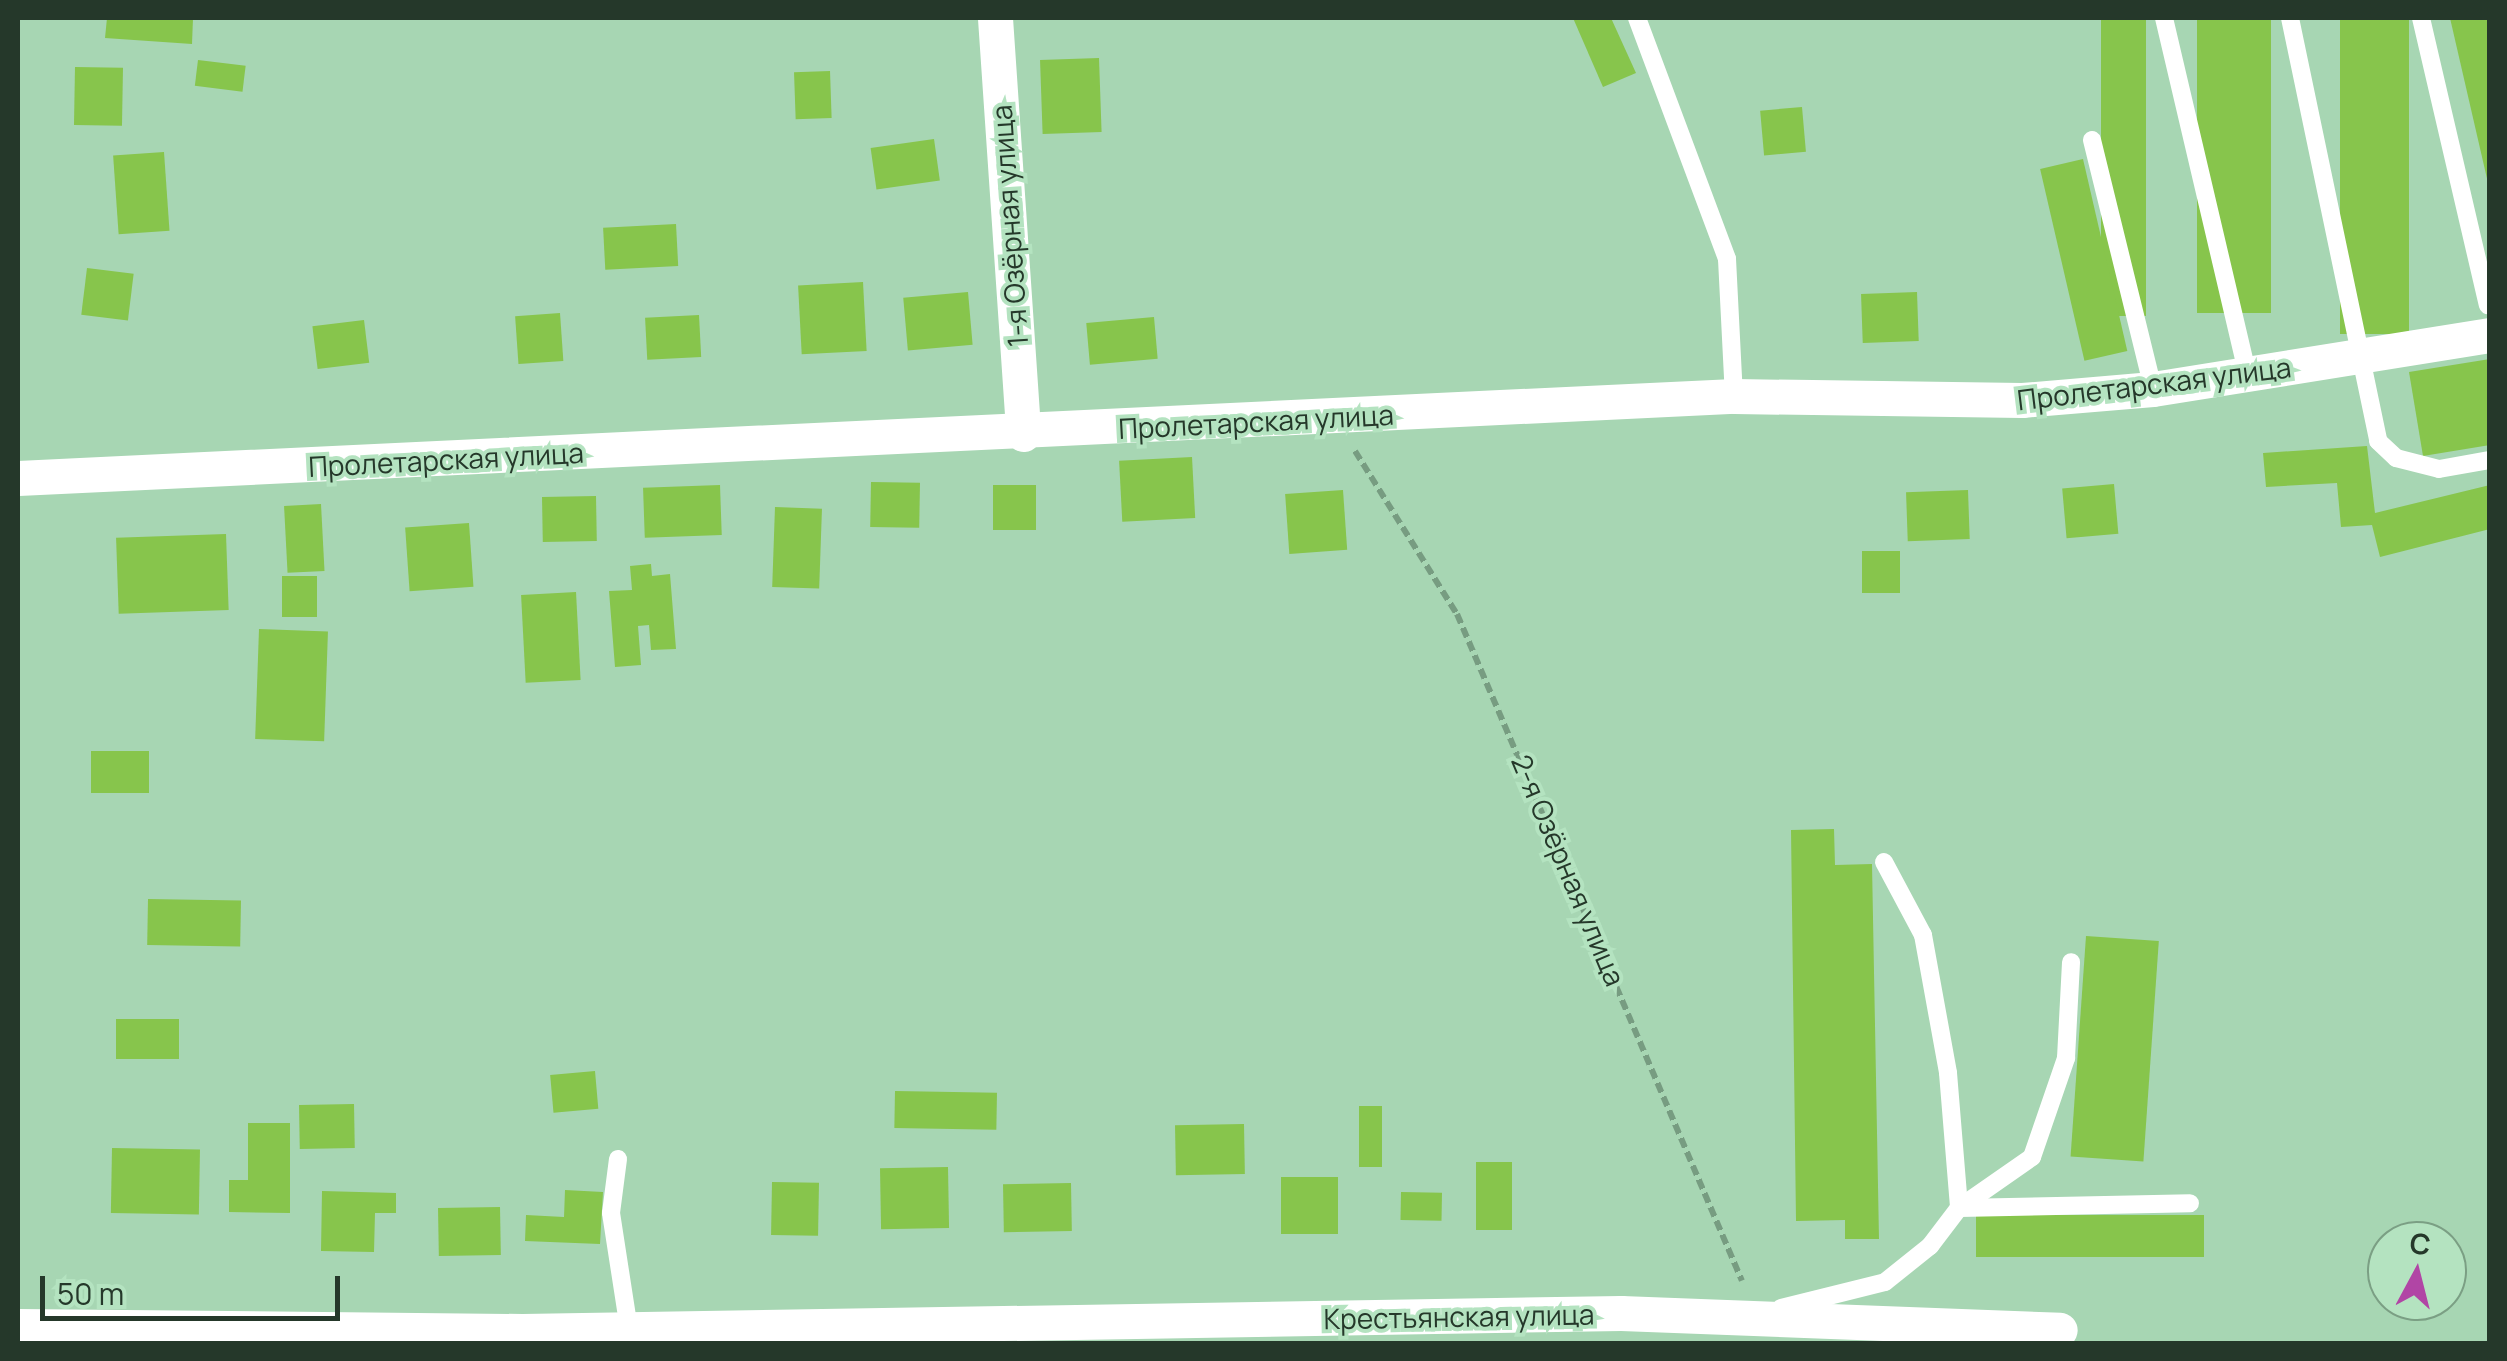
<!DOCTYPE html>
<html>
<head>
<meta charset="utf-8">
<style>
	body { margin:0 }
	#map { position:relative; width:2507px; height:1361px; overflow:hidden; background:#a7d6b3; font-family:Manrope,sans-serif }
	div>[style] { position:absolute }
	.building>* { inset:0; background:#87c54c; transform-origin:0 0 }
	.path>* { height:6px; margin-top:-3px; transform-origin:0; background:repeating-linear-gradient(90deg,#779c81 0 10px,transparent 0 15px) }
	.lane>* { height:18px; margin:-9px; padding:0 9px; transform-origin:9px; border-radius:9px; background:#fff }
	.street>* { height:35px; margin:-17.5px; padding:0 17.5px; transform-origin:17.5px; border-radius:17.5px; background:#fff }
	span { translate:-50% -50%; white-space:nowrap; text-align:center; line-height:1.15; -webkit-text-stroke:8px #b4e3c0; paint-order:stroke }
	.street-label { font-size:28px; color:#25382a }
	.frame { position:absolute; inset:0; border:20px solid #25382a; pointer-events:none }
	.north { position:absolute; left:2367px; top:1221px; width:100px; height:100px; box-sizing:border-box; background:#b4e3c0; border:2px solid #7b9f84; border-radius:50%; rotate:7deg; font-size:28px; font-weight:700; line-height:40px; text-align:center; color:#25382a }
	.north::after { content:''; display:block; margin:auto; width:35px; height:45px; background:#b145a5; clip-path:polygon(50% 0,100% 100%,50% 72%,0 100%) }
	.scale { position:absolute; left:40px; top:1276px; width:300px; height:45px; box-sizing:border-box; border:5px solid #25382a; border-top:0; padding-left:12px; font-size:30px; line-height:35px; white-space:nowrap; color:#25382a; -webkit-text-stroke:8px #b4e3c0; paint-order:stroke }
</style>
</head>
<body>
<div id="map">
	<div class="building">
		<div style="clip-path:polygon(107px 18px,193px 18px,192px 44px,105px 38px)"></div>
		<div style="clip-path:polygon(1573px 18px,1611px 18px,1636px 73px,1603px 87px)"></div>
		<div style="left:2101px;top:18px;width:45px;height:298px"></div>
		<div style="left:2197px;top:18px;width:74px;height:295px"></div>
		<div style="left:2340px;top:18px;width:69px;height:316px"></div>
		<div style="clip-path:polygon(2450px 18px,2490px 18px,2490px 183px,2488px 183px)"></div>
		<div style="left:1099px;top:58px;width:74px;height:59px;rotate:88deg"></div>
		<div style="left:198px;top:60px;width:48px;height:26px;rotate:7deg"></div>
		<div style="left:75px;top:67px;width:48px;height:58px;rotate:1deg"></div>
		<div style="left:830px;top:71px;width:47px;height:36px;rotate:88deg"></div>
		<div style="left:1802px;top:107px;width:45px;height:42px;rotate:85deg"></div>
		<div style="left:934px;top:139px;width:42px;height:64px;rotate:82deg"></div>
		<div style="left:164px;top:152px;width:79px;height:51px;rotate:86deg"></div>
		<div style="left:2083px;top:159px;width:197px;height:44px;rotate:77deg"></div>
		<div style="left:676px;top:224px;width:42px;height:73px;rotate:87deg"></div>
		<div style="left:87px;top:268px;width:47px;height:47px;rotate:7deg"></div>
		<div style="left:863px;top:282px;width:69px;height:65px;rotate:87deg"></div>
		<div style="left:968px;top:292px;width:53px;height:65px;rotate:85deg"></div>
		<div style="left:1917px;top:292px;width:49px;height:56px;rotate:88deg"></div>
		<div style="left:560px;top:313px;width:48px;height:45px;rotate:86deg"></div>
		<div style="left:699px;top:315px;width:42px;height:54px;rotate:87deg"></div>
		<div style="left:1154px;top:317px;width:42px;height:68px;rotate:85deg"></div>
		<div style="left:364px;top:320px;width:43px;height:52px;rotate:83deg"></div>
		<div style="clip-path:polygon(2490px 359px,2490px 445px,2423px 456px,2409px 372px)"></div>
		<div style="clip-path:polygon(2367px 446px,2375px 513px,2490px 485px,2490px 529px,2380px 557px,2372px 525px,2341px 527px,2337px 483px,2266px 487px,2263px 453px)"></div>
		<div style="left:1192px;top:457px;width:61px;height:73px;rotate:87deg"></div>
		<div style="left:871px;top:482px;width:49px;height:45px;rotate:1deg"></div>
		<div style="left:2114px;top:484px;width:50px;height:52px;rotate:85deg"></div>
		<div style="left:720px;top:485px;width:50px;height:77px;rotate:88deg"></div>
		<div style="left:993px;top:485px;width:43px;height:45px"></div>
		<div style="left:1343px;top:490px;width:60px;height:58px;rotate:86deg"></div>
		<div style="left:1968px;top:490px;width:49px;height:62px;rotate:88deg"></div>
		<div style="left:596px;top:496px;width:45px;height:54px;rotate:89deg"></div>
		<div style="left:321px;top:504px;width:67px;height:37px;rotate:87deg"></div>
		<div style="left:775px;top:507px;width:47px;height:80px;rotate:2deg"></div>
		<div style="left:469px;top:523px;width:64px;height:64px;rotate:86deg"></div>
		<div style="left:226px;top:534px;width:76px;height:110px;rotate:88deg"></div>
		<div style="left:1900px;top:551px;width:42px;height:38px;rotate:90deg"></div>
		<div style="clip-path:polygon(651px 564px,652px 576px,670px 574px,676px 649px,651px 650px,649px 625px,638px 626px,641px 665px,615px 667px,609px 591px,632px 590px,630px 566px)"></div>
		<div style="left:282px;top:576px;width:35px;height:41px"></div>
		<div style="left:576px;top:592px;width:88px;height:55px;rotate:87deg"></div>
		<div style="left:259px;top:629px;width:69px;height:110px;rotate:2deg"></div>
		<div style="left:91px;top:751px;width:58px;height:42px"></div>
		<div style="clip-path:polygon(1834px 829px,1835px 865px,1872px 864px,1879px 1239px,1845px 1239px,1845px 1220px,1796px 1221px,1791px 830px)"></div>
		<div style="left:148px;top:899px;width:93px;height:46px;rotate:1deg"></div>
		<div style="left:2086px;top:936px;width:73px;height:221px;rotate:4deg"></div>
		<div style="left:116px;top:1019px;width:63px;height:40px"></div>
		<div style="left:595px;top:1071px;width:38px;height:45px;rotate:85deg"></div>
		<div style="left:895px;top:1091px;width:102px;height:37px;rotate:1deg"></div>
		<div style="left:354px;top:1104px;width:44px;height:55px;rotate:89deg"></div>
		<div style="left:1359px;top:1106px;width:23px;height:61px"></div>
		<div style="clip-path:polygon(248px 1123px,290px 1123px,290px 1213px,229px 1212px,229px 1180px,248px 1180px)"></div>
		<div style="left:1244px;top:1124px;width:50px;height:69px;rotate:89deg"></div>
		<div style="left:112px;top:1148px;width:88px;height:65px;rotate:1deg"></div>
		<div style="left:1476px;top:1162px;width:36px;height:68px"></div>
		<div style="left:948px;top:1167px;width:61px;height:68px;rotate:89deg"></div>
		<div style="left:1281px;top:1177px;width:57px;height:57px"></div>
		<div style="left:772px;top:1182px;width:47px;height:53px;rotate:1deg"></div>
		<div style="left:1071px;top:1183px;width:48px;height:68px;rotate:89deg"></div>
		<div style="clip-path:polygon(565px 1190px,603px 1192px,600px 1244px,525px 1241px,526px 1215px,564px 1217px)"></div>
		<div style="clip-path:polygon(322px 1191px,396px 1193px,396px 1213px,375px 1213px,374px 1252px,321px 1251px)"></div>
		<div style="left:1401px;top:1192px;width:41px;height:28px;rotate:1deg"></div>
		<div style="left:500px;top:1207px;width:48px;height:62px;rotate:89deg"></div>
		<div style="left:2204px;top:1215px;width:42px;height:228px;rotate:90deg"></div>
	</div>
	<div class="path">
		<div style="left:1355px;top:451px;width:192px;rotate:58deg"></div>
		<div style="left:1457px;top:614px;width:725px;rotate:66.86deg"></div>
	</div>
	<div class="lane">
		<div style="left:1637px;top:18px;width:257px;rotate:69.5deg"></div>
		<div style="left:1727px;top:259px;width:137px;rotate:87.1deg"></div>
		<div style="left:2164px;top:18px;width:367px;rotate:76.8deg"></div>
		<div style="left:2290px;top:18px;width:432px;rotate:78.2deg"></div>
		<div style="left:2378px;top:441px;width:25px;rotate:43deg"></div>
		<div style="left:2396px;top:458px;width:44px;rotate:14.3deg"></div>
		<div style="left:2439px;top:469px;width:52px;rotate:-10deg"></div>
		<div style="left:2421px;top:18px;width:295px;rotate:76.9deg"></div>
		<div style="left:2092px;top:140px;width:256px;rotate:76.2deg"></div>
		<div style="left:1884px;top:862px;width:83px;rotate:61.9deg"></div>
		<div style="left:1923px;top:935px;width:140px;rotate:79.7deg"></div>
		<div style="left:1948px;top:1073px;width:135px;rotate:85.3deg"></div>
		<div style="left:1959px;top:1208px;width:231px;rotate:-1.2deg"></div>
		<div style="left:618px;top:1159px;width:54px;rotate:97.4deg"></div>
		<div style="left:611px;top:1213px;width:117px;rotate:81.2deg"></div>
		<div style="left:1781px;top:1308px;width:107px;rotate:-14deg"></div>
		<div style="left:1885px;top:1282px;width:58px;rotate:-38.7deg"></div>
		<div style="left:1930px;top:1246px;width:48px;rotate:-52.7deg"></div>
		<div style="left:1959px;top:1208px;width:89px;rotate:-34.9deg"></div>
		<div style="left:2032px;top:1157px;width:105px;rotate:-71deg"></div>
		<div style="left:2066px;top:1058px;width:96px;rotate:-87deg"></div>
	</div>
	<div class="street">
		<div style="left:995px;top:18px;width:417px;rotate:86.1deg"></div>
		<div style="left:18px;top:478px;width:1718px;rotate:-2.74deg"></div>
		<div style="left:1734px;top:396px;width:288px;rotate:0.8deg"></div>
		<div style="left:2022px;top:400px;width:131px;rotate:-4.8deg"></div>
		<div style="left:2153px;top:389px;width:341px;rotate:-9.1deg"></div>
		<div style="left:18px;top:1326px;width:504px;rotate:0.57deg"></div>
		<div style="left:522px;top:1331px;width:1099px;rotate:-0.94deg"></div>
		<div style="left:1621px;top:1313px;width:439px;rotate:2.2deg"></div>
	</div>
	<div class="street-label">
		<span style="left:1009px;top:226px;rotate:-94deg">1-я Озёрная улица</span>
		<span style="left:2154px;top:383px;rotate:-7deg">Пролетарская улица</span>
		<span style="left:1256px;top:421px;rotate:-3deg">Пролетарская улица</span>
		<span style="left:446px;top:459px;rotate:-3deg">Пролетарская улица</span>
		<span style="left:1569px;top:870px;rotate:67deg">2-я Озёрная улица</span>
		<span style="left:1459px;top:1316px;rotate:-1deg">Крестьянская улица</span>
	</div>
	<div class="frame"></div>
	<div class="north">С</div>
	<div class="scale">50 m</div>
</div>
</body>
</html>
